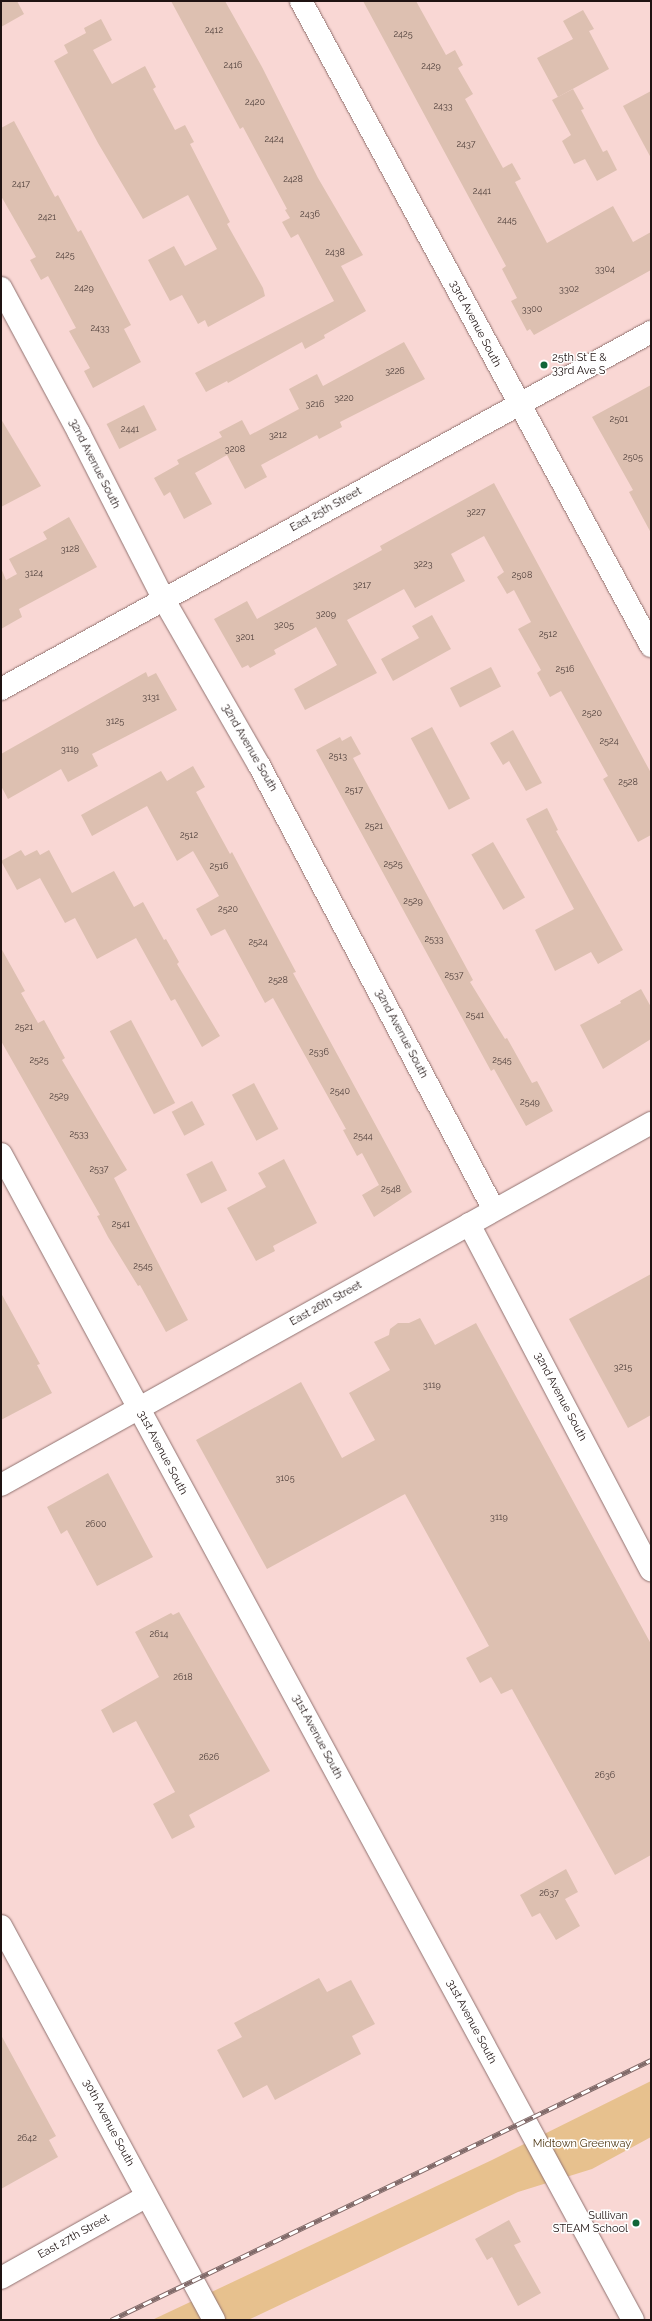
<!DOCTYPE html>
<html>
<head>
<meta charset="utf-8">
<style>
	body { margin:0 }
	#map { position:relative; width:652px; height:2321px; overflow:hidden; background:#f9d7d4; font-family:Raleway,sans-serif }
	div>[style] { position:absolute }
	.green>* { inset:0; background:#e7c18e }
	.building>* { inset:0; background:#ddc0b1; transform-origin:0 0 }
	.roads { filter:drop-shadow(0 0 1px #917371) drop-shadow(0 0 1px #917371) }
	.minor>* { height:22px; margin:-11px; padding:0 11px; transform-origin:11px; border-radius:11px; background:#fff }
	.tertiary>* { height:22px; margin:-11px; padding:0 11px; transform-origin:11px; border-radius:11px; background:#fff }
	.rail>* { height:4.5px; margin-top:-2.25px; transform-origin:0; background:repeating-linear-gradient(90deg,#fff 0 9px,#806a69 0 18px); box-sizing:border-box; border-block:1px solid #806a69 }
	.dots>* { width:11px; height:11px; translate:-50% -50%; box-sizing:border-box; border:2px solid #fff; border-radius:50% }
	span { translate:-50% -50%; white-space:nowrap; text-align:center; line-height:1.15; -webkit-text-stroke:3px #fff; paint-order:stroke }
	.number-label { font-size:9px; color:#4e3e3a }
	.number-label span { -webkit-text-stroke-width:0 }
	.street-label { font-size:11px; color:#1f1312 }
	.poi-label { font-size:11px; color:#1f1312 }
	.left { translate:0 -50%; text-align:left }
	.right { translate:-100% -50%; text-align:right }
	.park-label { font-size:11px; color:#523b17 }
	.frame { position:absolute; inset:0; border:2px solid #1f1312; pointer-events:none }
</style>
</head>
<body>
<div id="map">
	<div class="green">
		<div style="clip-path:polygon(651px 2081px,651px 2137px,592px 2169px,518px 2192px,248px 2320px,152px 2320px,492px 2160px)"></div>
	</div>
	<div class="building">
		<div style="clip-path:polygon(1px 1px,17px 1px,24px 14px,1px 27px)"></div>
		<div style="clip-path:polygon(171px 1px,225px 1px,262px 67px,318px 178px,363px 255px,341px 266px,366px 311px,324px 335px,325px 338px,305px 349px,302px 342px,228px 383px,227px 381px,206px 392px,195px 373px,334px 301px,298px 234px,291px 238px,282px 222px,290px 218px,285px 210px,287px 209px,243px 127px,240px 129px)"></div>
		<div style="clip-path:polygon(363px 1px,416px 1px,446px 55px,455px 50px,463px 65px,458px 68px,473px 94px,465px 99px,503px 168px,512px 163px,521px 179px,515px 182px,547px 243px,613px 206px,633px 242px,651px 232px,651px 270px,534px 335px,530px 329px,527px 331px,511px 301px,517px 298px,502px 269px,506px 266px)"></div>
		<div style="clip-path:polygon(583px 10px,594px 29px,589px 31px,609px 69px,558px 97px,537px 58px,573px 39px,563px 21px)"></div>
		<div style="clip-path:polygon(101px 19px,112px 40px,93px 50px,112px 84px,145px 66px,156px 87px,153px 89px,175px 130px,185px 125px,194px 142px,190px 144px,230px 222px,227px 224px,263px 288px,265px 296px,208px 327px,205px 320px,198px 324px,182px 295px,170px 301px,148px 260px,174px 246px,185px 266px,217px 249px,188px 195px,143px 219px,98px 143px,54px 61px,68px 53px,64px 45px,86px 33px,84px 28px)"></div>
		<div style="clip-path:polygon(573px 89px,584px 109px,581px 110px,603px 152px,607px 150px,617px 170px,597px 181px,585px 159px,574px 164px,562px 141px,571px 135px,552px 100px)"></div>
		<div style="clip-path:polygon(651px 91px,651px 158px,623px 106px)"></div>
		<div style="clip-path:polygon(14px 121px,55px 197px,58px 195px,78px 232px,81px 230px,131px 325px,124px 329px,141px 362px,93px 388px,84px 371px,90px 368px,69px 331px,76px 328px,48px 276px,41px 280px,30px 260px,36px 257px,1px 196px,1px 128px)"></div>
		<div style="clip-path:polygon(404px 342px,425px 379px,340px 422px,342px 427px,319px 439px,317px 435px,261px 465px,267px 477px,245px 489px,227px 455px,195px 473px,212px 504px,184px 519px,170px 492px,164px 496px,154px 478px,179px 464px,177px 460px,222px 437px,219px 432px,242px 420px,250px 435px,299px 409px,289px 389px,317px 374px,323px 386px)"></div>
		<div style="clip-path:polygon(651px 385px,651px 533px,629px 492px,633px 490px,592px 417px)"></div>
		<div style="left:144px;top:405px;width:28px;height:42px;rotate:63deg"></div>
		<div style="clip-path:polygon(1px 419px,41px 486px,1px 507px)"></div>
		<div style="clip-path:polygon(494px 483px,651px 773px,651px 835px,638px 842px,603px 779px,608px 776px,561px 691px,550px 697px,537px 673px,541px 670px,518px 629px,531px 622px,514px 590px,507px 594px,497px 577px,504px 572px,484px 536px,451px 554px,465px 581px,415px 608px,404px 589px,347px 620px,377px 673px,305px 710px,294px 689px,337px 665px,316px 627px,274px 650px,276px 654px,250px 668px,248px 665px,242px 668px,214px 619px,247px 601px,257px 619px,382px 550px,380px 546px)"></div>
		<div style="clip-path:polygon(69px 517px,97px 567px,19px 609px,22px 617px,1px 629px,1px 568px,6px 580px,17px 574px,9px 559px,47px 539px,43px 532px)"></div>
		<div style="clip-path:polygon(432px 615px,451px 649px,393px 681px,381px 659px,419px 638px,412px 626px)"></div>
		<div style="left:491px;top:667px;width:22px;height:46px;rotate:63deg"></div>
		<div style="clip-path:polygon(146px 672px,148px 677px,156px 673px,177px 710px,92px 754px,98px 766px,68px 782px,61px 769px,8px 799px,1px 786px,1px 754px)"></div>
		<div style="left:432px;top:727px;width:81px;height:24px;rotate:62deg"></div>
		<div style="clip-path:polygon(513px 730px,542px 783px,526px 791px,509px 761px,503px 765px,490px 743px)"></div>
		<div style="clip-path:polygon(351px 736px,361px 754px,353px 758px,473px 980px,470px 982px,505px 1039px,507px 1038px,532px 1083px,537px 1081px,553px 1111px,526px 1126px,494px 1069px,491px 1071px,316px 750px,340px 737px,342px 741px)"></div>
		<div style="clip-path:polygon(193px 766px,205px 787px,196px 792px,230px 854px,232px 852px,296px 972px,293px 973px,412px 1192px,374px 1217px,362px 1195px,379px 1185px,362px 1153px,357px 1156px,343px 1130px,346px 1129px,293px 1034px,273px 998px,265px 1003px,225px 929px,211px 936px,196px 909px,219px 896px,193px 851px,177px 861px,147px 806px,92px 836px,81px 815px,161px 771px,167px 781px)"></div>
		<div style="clip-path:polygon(547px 808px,558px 830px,556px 831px,623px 950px,598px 964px,591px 952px,555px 971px,535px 930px,574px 909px,526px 819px)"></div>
		<div style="left:493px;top:842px;width:64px;height:25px;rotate:60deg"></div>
		<div style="clip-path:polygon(21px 850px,25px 856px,37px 850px,40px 855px,49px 850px,72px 893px,114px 871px,134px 907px,143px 902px,164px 940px,166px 939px,179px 962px,177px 964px,220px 1036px,202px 1047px,175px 999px,171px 1001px,136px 938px,97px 959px,75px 918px,65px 923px,40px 878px,17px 890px,1px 861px)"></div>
		<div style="clip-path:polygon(1px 948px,25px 991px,21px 993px,38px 1023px,44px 1020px,65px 1058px,62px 1060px,127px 1170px,114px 1178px,188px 1320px,166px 1332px,140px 1285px,138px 1286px,108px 1237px,97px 1216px,100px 1215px,1px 1041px)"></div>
		<div style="clip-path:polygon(641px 989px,651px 1007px,651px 1039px,603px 1069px,580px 1025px,621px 1003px,620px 1001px)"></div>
		<div style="left:131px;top:1020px;width:94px;height:24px;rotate:62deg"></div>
		<div style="left:254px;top:1083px;width:52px;height:25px;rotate:62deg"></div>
		<div style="left:192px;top:1101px;width:27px;height:23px;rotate:62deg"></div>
		<div style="clip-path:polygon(284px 1159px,317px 1223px,273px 1246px,275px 1251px,256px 1261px,227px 1208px,266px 1187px,258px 1173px)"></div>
		<div style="left:212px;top:1161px;width:33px;height:29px;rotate:63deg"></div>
		<div style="clip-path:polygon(651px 1274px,651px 1415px,628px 1428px,569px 1319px)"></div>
		<div style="clip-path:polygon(1px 1293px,40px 1364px,37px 1365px,52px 1393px,1px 1420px)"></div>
		<div style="clip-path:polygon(420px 1318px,435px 1345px,476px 1323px,651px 1644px,651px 1855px,615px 1875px,512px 1689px,501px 1694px,491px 1677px,480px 1683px,466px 1658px,489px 1646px,405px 1494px,267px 1569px,196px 1440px,301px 1382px,342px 1458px,375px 1440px,349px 1393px,390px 1370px,374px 1342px,389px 1335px,390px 1329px,398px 1323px,409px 1323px)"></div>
		<div style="clip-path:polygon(108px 1473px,153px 1557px,97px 1586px,67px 1530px,61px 1534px,47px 1507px)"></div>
		<div style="clip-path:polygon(179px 1612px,270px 1771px,189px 1815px,195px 1827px,172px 1839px,153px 1804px,175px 1792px,136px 1721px,113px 1733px,101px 1710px,159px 1677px,135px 1632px,171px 1613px,173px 1615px)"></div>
		<div style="clip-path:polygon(566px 1869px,578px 1892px,565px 1899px,580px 1926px,556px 1940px,540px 1913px,532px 1917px,520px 1895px)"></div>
		<div style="clip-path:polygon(319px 1978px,327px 1992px,351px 1980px,375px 2024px,352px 2036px,361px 2054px,275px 2100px,267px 2085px,243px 2098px,217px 2050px,242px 2037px,234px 2023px)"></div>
		<div style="clip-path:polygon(1px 2035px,56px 2136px,49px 2140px,58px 2157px,1px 2189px)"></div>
		<div style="clip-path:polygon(509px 2220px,521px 2242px,514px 2245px,541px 2293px,518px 2306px,492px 2257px,487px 2260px,475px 2239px)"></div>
	</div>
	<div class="roads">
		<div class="minor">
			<div style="left:301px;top:1px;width:734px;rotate:61.51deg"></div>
			<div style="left:1px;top:288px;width:165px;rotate:61.7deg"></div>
			<div style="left:79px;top:433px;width:187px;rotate:63deg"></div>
			<div style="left:164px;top:600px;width:190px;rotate:60.1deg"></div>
			<div style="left:259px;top:765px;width:503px;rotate:62.16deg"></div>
			<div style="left:469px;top:1224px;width:391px;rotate:62.3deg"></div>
			<div style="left:1px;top:1485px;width:744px;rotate:-29.11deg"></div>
			<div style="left:1px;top:1926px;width:448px;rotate:61.6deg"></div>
			<div style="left:1px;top:2278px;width:167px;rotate:-29.3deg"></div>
		</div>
		<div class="tertiary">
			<div style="left:1px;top:689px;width:742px;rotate:-28.78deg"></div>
			<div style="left:1px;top:1154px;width:1326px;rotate:61.54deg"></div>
		</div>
	</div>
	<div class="rail">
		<div style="left:111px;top:2320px;width:599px;rotate:-25.71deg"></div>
	</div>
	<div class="dots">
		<div style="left:544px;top:365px;background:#0f6638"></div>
		<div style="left:636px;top:2223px;background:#0f6638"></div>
	</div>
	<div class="number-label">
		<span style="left:214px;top:30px">2412</span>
		<span style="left:403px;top:34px">2425</span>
		<span style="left:233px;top:65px">2416</span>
		<span style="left:431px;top:66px">2429</span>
		<span style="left:255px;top:102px">2420</span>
		<span style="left:443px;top:106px">2433</span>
		<span style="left:274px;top:139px">2424</span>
		<span style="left:466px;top:144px">2437</span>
		<span style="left:293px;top:179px">2428</span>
		<span style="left:21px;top:184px">2417</span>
		<span style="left:482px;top:191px">2441</span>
		<span style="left:310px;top:214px">2436</span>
		<span style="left:47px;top:217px">2421</span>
		<span style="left:507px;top:220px">2445</span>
		<span style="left:335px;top:252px">2438</span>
		<span style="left:65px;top:255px">2425</span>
		<span style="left:605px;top:269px">3304</span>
		<span style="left:84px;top:288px">2429</span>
		<span style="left:569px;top:289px">3302</span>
		<span style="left:532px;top:309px">3300</span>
		<span style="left:100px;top:328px">2433</span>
		<span style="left:395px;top:371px">3226</span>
		<span style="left:344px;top:398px">3220</span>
		<span style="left:315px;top:404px">3216</span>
		<span style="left:619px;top:419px">2501</span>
		<span style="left:130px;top:429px">2441</span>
		<span style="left:278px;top:435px">3212</span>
		<span style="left:235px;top:449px">3208</span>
		<span style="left:633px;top:457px">2505</span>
		<span style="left:476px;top:512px">3227</span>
		<span style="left:70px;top:549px">3128</span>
		<span style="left:423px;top:564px">3223</span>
		<span style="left:34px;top:573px">3124</span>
		<span style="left:522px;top:575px">2508</span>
		<span style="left:362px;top:585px">3217</span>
		<span style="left:326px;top:614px">3209</span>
		<span style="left:284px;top:625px">3205</span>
		<span style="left:548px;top:634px">2512</span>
		<span style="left:245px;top:637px">3201</span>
		<span style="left:565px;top:669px">2516</span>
		<span style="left:151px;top:697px">3131</span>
		<span style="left:592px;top:713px">2520</span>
		<span style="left:115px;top:721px">3125</span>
		<span style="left:609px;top:741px">2524</span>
		<span style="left:70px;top:749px">3119</span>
		<span style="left:338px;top:756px">2513</span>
		<span style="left:628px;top:782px">2528</span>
		<span style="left:354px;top:790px">2517</span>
		<span style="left:374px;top:826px">2521</span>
		<span style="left:189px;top:835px">2512</span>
		<span style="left:393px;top:864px">2525</span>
		<span style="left:219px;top:866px">2516</span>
		<span style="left:413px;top:901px">2529</span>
		<span style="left:228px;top:909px">2520</span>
		<span style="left:434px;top:939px">2533</span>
		<span style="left:258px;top:942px">2524</span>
		<span style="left:454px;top:975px">2537</span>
		<span style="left:278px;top:980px">2528</span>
		<span style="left:475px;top:1015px">2541</span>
		<span style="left:24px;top:1027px">2521</span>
		<span style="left:319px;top:1052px">2536</span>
		<span style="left:39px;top:1060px">2525</span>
		<span style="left:502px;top:1060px">2545</span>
		<span style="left:340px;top:1091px">2540</span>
		<span style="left:59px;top:1096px">2529</span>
		<span style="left:530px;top:1102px">2549</span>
		<span style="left:79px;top:1134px">2533</span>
		<span style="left:363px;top:1136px">2544</span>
		<span style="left:99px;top:1169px">2537</span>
		<span style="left:391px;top:1189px">2548</span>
		<span style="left:121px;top:1224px">2541</span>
		<span style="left:143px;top:1266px">2545</span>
		<span style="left:623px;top:1367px">3215</span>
		<span style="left:432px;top:1385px">3119</span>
		<span style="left:285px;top:1478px">3105</span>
		<span style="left:499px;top:1517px">3119</span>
		<span style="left:96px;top:1524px">2600</span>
		<span style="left:159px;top:1634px">2614</span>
		<span style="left:183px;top:1677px">2618</span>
		<span style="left:209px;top:1757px">2626</span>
		<span style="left:605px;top:1775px">2636</span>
		<span style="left:549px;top:1893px">2637</span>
		<span style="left:27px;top:2138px">2642</span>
	</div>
	<div class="street-label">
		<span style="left:475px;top:324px;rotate:62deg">33rd Avenue South</span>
		<span style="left:94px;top:464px;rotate:63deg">32nd Avenue South</span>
		<span style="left:326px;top:510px;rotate:-29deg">East 25th Street</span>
		<span style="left:249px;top:748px;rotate:60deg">32nd Avenue South</span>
		<span style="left:401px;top:1034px;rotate:62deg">32nd Avenue South</span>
		<span style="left:326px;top:1304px;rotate:-29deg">East 26th Street</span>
		<span style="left:560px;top:1397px;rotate:62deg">32nd Avenue South</span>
		<span style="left:162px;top:1453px;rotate:62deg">31st Avenue South</span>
		<span style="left:317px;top:1737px;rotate:62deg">31st Avenue South</span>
		<span style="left:471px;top:2022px;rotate:62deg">31st Avenue South</span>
		<span style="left:108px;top:2123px;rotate:62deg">30th Avenue South</span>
		<span style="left:74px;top:2237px;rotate:-29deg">East 27th Street</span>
	</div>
	<div class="poi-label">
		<span class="left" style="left:552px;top:365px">25th St E &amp;<br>33rd Ave S</span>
		<span class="right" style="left:628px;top:2223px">Sullivan<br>STEAM School</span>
	</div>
	<div class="park-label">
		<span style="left:582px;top:2144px">Midtown Greenway</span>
	</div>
	<div class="frame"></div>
</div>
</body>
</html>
